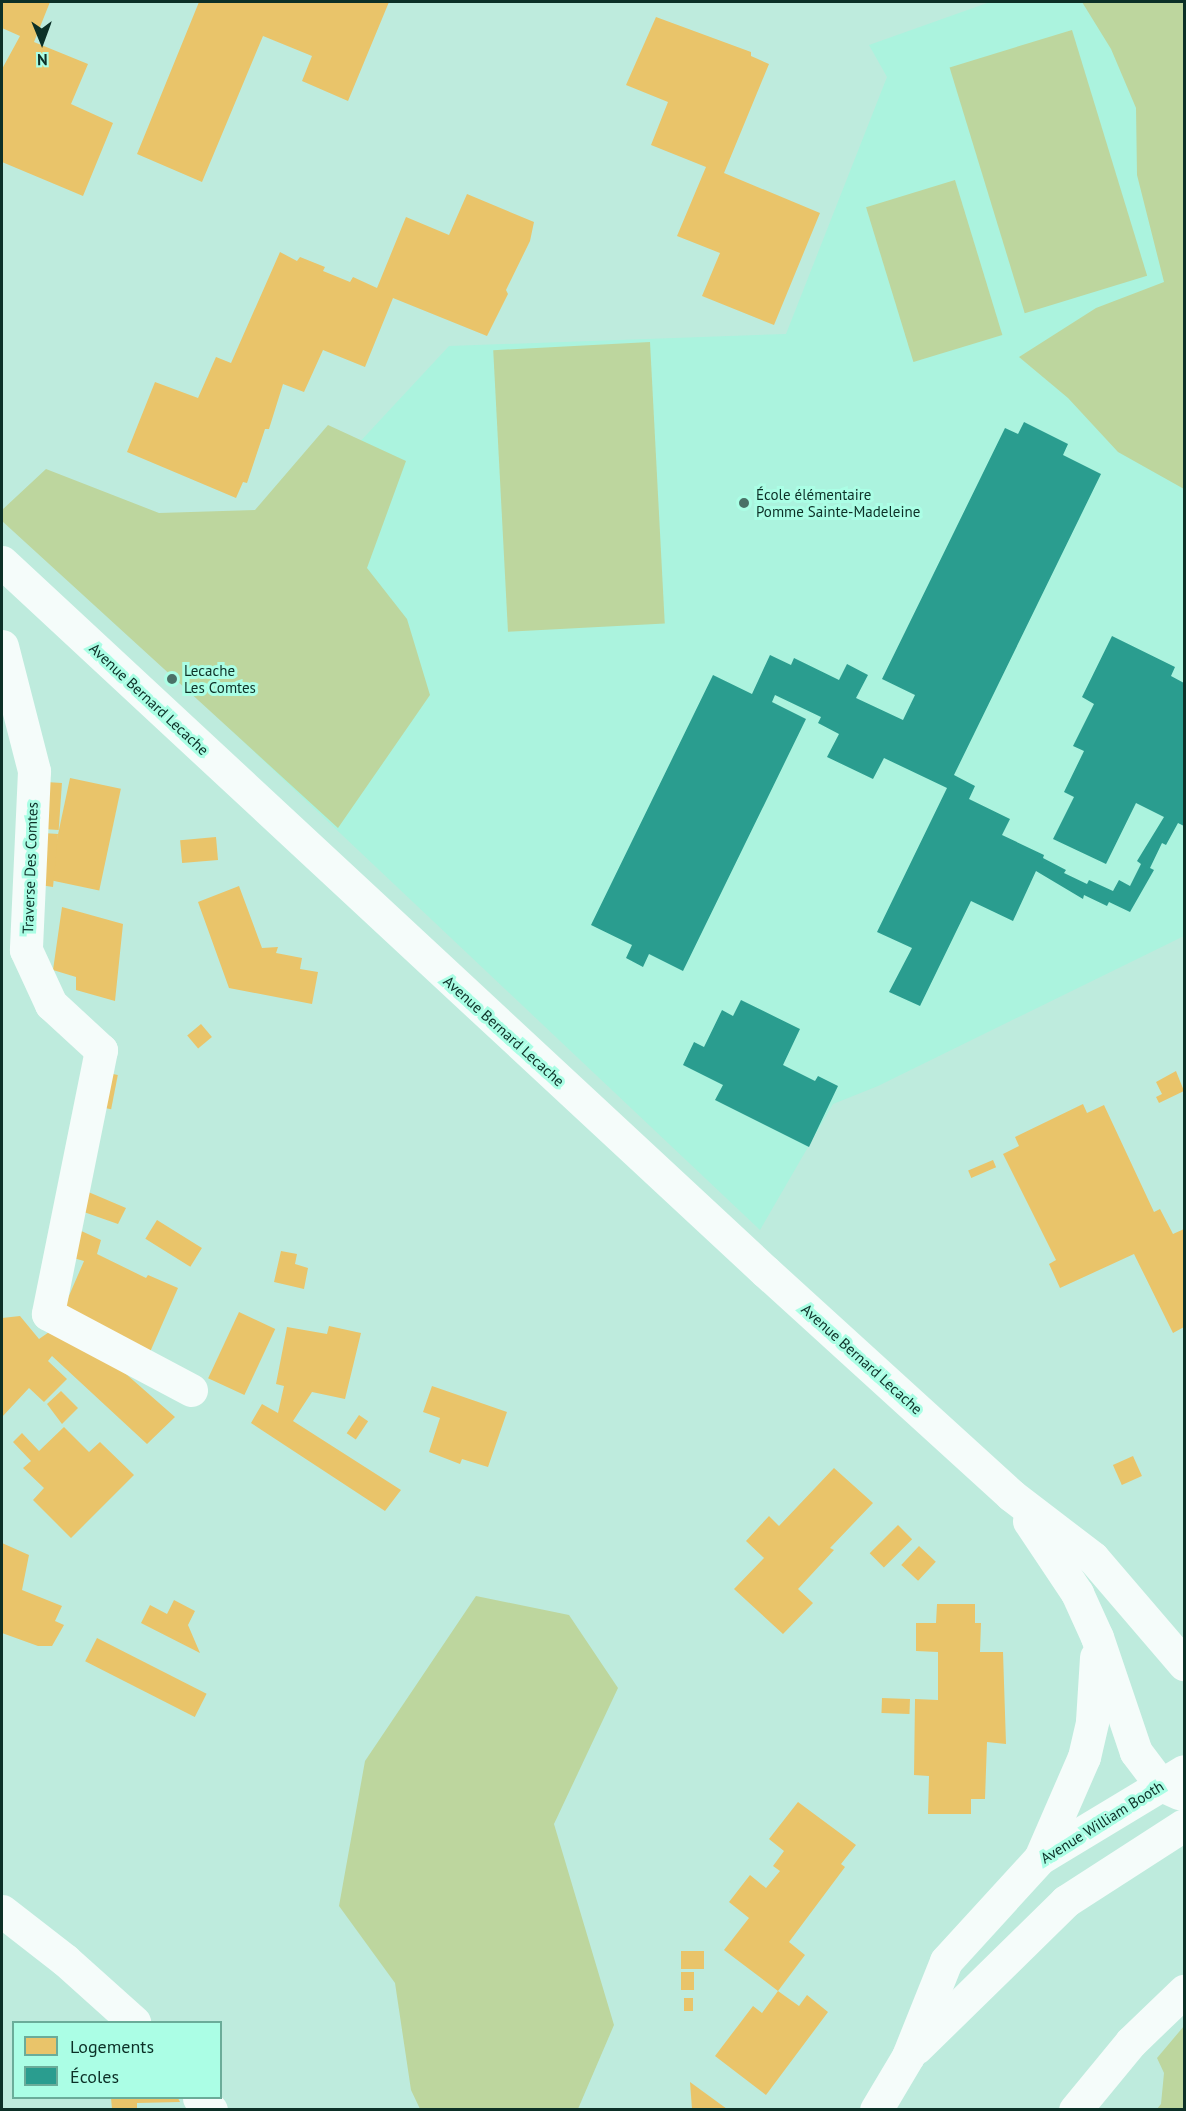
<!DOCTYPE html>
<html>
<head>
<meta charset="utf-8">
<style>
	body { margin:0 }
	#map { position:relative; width:1186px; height:2111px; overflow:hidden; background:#beebdd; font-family:"PT Sans",sans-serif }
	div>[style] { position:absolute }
	.built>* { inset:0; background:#abf3de }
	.green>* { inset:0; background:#bdd69e; transform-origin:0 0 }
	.homes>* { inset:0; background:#e9c46a; transform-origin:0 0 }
	.schools>* { inset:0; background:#2a9d8f }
	.minor>* { height:33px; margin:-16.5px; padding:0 16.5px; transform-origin:16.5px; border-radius:16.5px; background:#f5fcfa }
	.dots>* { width:16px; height:16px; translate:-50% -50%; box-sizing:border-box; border:3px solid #abfee5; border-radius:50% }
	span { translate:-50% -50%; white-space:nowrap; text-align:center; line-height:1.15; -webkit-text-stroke:6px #abfee5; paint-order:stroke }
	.poi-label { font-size:15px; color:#0c3027 }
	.left { translate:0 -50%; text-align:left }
	.street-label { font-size:15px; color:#0c3027 }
	.frame { position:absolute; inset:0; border:3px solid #0c3027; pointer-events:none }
	.legend { position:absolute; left:12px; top:2021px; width:210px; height:78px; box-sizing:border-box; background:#abfee5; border:2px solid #6bac99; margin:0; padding:8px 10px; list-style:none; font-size:18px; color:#0c3027 }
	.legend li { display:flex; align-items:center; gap:12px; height:30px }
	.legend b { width:30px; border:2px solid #6bac99 }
	.north { position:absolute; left:12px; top:12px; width:60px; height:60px; -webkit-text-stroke:4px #abfee5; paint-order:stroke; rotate:179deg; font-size:16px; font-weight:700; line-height:24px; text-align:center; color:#0c3027 }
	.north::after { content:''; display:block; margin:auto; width:21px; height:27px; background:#0c3027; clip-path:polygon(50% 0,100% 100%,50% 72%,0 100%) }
</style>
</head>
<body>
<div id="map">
	<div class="built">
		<div style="clip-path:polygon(990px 2px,1184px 2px,1184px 936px,878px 1086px,833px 1104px,760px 1230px,157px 660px,449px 346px,786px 334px,887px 77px,869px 45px)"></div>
	</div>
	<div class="green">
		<div style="clip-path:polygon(1082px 2px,1184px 2px,1184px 489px,1118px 452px,1068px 398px,1019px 357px,1096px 308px,1164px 282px,1137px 175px,1136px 108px,1111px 49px)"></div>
		<div style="left:1072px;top:30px;width:257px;height:128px;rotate:73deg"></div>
		<div style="left:955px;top:180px;width:162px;height:93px;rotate:73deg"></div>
		<div style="left:650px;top:342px;width:282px;height:157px;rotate:87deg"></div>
		<div style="clip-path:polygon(328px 425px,406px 461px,367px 568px,407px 619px,430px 695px,338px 828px,2px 521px,2px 510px,46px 469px,159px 513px,255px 510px)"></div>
		<div style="clip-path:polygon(476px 1596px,569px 1615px,618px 1688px,554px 1824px,614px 2025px,578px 2109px,420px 2109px,411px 2090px,395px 1983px,339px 1906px,365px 1761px)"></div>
		<div style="clip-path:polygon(1184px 2026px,1184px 2109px,1157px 2109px,1161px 2104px,1164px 2073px,1157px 2058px)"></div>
	</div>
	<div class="homes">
		<div style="clip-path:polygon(2px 2px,50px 2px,34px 42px,88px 64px,71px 104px,113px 123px,83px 196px,2px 162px,2px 69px,20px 36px,2px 28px)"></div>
		<div style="clip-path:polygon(199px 2px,389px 2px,348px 101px,302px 81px,312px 56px,263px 36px,202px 182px,137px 154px)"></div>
		<div style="clip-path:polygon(656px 17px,751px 52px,751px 56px,769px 64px,724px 173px,820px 213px,774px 325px,702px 296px,720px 253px,677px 236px,706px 167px,651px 145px,668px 102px,626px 85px)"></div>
		<div style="clip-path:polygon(467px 194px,534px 222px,530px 241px,506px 290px,508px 294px,487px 336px,393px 298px,365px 367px,323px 350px,304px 392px,283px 384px,269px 429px,265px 429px,247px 483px,243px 482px,236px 498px,127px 452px,155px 382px,198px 398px,216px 357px,231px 363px,280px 252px,297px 261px,300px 257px,325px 267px,323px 271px,350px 282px,353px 277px,377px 288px,406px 217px,449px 235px)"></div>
		<div style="left:70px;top:778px;width:52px;height:104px;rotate:12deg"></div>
		<div style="left:46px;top:782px;width:16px;height:47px;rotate:4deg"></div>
		<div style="clip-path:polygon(43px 833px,58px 834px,53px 887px,40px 885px)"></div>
		<div style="left:216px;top:837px;width:23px;height:36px;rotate:85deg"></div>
		<div style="clip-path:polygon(239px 886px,262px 948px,278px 947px,276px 953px,302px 958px,300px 969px,318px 972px,312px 1004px,229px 988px,198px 902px)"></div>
		<div style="clip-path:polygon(62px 907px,123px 924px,115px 1001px,76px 990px,76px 977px,53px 970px)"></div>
		<div style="left:201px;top:1024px;width:17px;height:18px;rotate:50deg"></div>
		<div style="clip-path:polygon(1176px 1071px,1184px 1091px,1159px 1103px,1156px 1097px,1162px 1094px,1156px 1082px)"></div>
		<div style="left:108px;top:1073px;width:10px;height:35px;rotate:11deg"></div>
		<div style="clip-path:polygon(1083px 1104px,1087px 1113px,1104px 1105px,1154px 1212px,1160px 1209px,1173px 1234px,1184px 1229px,1184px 1327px,1173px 1333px,1134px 1254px,1060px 1288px,1049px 1264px,1056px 1260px,1003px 1154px,1019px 1146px,1015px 1137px)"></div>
		<div style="left:993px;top:1160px;width:8px;height:27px;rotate:67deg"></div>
		<div style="clip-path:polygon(86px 1191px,126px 1208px,118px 1224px,81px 1211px)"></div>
		<div style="left:157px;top:1220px;width:53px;height:22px;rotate:32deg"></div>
		<div style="clip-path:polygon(77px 1229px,101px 1240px,97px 1254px,146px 1278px,148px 1275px,178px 1288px,150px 1352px,62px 1312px,84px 1261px,70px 1257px)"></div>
		<div style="clip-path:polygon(281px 1251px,297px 1254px,295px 1264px,308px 1268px,304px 1289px,274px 1282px)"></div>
		<div style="left:239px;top:1312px;width:40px;height:73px;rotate:25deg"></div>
		<div style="clip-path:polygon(20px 1316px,39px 1339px,52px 1330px,126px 1374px,175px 1417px,147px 1444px,52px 1356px,48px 1361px,67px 1379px,44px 1402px,29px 1388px,2px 1417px,2px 1318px)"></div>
		<div style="clip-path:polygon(329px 1326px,361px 1333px,345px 1399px,312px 1392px,293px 1421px,401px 1490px,385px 1511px,251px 1423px,262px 1404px,278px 1413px,284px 1386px,276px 1384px,287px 1327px,327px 1334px)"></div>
		<div style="clip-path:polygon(432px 1386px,507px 1412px,488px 1467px,462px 1459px,460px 1464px,429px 1452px,440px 1418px,423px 1412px)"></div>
		<div style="clip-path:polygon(61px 1391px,78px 1408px,62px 1424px,47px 1404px)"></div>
		<div style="left:359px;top:1415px;width:11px;height:22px;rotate:34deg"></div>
		<div style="clip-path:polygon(64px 1427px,89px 1452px,100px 1442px,134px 1475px,71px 1538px,33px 1500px,44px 1488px,23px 1468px,31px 1461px,13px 1442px,22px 1433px,39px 1451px)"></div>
		<div style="left:1133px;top:1456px;width:22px;height:22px;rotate:66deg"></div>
		<div style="clip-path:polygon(834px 1468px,873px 1503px,830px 1548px,834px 1550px,798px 1589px,813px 1603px,783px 1634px,734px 1589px,764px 1558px,746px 1541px,769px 1516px,779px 1526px)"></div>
		<div style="left:898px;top:1525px;width:20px;height:40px;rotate:45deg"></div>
		<div style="clip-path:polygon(2px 1543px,29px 1555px,22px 1590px,62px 1606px,55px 1621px,64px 1625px,52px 1646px,38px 1646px,2px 1633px)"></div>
		<div style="left:919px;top:1546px;width:23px;height:26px;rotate:43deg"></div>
		<div style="clip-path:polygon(174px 1600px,195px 1611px,188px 1625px,200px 1653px,141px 1623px,150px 1605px,167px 1614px)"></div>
		<div style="clip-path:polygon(937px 1604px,975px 1604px,975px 1623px,981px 1623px,980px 1652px,1003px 1652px,1006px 1744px,987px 1742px,985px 1799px,971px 1799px,971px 1814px,928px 1814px,929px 1776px,914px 1775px,915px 1699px,938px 1700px,938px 1652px,916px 1651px,916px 1623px,936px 1623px)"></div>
		<div style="left:97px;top:1638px;width:123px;height:26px;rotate:27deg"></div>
		<div style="left:882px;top:1698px;width:28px;height:15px;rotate:2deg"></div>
		<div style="clip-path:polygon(798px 1802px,856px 1845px,841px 1864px,845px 1867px,789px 1942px,805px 1955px,778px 1991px,724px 1950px,749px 1918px,729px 1902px,750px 1875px,766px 1888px,780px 1871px,773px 1866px,784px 1851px,769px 1839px)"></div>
		<div style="left:704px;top:1951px;width:18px;height:23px;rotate:90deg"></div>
		<div style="left:681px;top:1972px;width:13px;height:18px"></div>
		<div style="clip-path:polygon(778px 1991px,799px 2006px,807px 1995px,828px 2012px,766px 2095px,715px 2056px,753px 2006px,762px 2013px)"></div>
		<div style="left:684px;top:1998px;width:9px;height:13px"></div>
		<div style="clip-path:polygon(690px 2082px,727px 2109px,692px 2109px)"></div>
		<div style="clip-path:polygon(111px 2098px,178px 2098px,180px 2102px,137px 2103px,137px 2109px,112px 2109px)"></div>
	</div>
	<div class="schools">
		<div style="clip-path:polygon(1024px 422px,1068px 444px,1063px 455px,1101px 474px,954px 775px,975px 786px,969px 799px,1010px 819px,1002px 835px,1044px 855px,1043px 858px,1066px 870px,1064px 873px,1087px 884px,1089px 880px,1113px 891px,1119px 880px,1130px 886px,1141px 864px,1137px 861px,1164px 817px,1136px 803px,1106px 864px,1053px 839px,1074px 797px,1064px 792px,1084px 751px,1073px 746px,1094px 704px,1082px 697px,1112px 636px,1175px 667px,1171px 676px,1184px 683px,1184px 826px,1178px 823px,1166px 845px,1162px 843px,1150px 868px,1154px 870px,1130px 912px,1109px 902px,1107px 906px,1084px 895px,1083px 899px,1036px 871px,1013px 921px,971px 901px,920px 1006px,889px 992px,912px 948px,877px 932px,947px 788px,884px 758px,873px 779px,827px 757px,839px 734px,818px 723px,821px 717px,775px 695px,772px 702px,806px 719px,683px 971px,649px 954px,643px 967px,626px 958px,632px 945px,591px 925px,713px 675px,752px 694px,770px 655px,791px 665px,794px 658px,839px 680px,847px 664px,868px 675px,856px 698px,903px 720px,915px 695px,882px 679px,1005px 428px,1018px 434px)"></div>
		<div style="clip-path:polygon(741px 1000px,800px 1029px,783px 1065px,815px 1081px,818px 1076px,838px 1086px,809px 1147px,715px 1100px,723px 1085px,683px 1065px,694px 1042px,704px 1047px,722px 1010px,733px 1016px)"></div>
	</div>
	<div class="minor">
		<div style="left:2px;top:562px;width:1042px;rotate:42.9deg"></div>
		<div style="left:765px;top:1271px;width:333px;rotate:42.3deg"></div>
		<div style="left:1011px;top:1495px;width:103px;rotate:37.5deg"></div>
		<div style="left:1093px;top:1558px;width:140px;rotate:49.4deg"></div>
		<div style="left:2px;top:646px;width:129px;rotate:75.6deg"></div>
		<div style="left:34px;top:771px;width:179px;rotate:92.6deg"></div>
		<div style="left:26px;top:950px;width:60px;rotate:65.2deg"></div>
		<div style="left:51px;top:1004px;width:68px;rotate:42.6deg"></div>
		<div style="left:101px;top:1050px;width:269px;rotate:101.4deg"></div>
		<div style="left:48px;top:1314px;width:162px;rotate:28deg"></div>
		<div style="left:1029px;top:1521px;width:87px;rotate:56.3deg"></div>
		<div style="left:1077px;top:1593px;width:48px;rotate:65.6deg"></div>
		<div style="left:1097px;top:1637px;width:121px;rotate:71.3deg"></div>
		<div style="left:1136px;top:1752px;width:41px;rotate:52.9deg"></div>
		<div style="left:1161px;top:1785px;width:20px;rotate:24deg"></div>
		<div style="left:1040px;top:1858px;width:110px;rotate:-66.5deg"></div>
		<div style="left:1084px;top:1757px;width:37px;rotate:-77deg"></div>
		<div style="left:1092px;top:1721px;width:64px;rotate:-86.4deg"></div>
		<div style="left:2px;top:1911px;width:80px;rotate:37.9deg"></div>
		<div style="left:65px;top:1960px;width:93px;rotate:41.9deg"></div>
		<div style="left:916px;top:2048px;width:210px;rotate:-44.4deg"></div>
		<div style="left:1066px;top:1901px;width:140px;rotate:-32.8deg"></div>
		<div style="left:199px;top:2098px;width:17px;rotate:45deg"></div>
		<div style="left:876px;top:2110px;width:63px;rotate:-59.3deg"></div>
		<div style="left:908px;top:2056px;width:102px;rotate:-68.2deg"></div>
		<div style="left:946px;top:1961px;width:139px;rotate:-47.6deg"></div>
		<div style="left:1040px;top:1858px;width:168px;rotate:-31.1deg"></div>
		<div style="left:1075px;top:2110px;width:88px;rotate:-50.5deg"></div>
		<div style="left:1131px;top:2042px;width:74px;rotate:-43.9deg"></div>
	</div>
	<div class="dots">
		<div style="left:744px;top:503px;background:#4a7167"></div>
		<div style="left:172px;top:679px;background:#4a7167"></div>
	</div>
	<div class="poi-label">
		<span class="left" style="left:756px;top:503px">École élémentaire<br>Pomme Sainte-Madeleine</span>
		<span class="left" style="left:184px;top:679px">Lecache<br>Les Comtes</span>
	</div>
	<div class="street-label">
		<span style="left:149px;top:699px;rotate:43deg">Avenue Bernard Lecache</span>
		<span style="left:30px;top:868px;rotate:-88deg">Traverse Des Comtes</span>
		<span style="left:504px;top:1031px;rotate:42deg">Avenue Bernard Lecache</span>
		<span style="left:862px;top:1359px;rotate:42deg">Avenue Bernard Lecache</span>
		<span style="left:1102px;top:1822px;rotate:-32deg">Avenue William Booth</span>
	</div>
	<div class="frame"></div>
	<ul class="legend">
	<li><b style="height:16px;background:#e9c46a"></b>Logements</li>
	<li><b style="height:16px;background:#2a9d8f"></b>Écoles</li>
	</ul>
	<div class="north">N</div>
</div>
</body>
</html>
